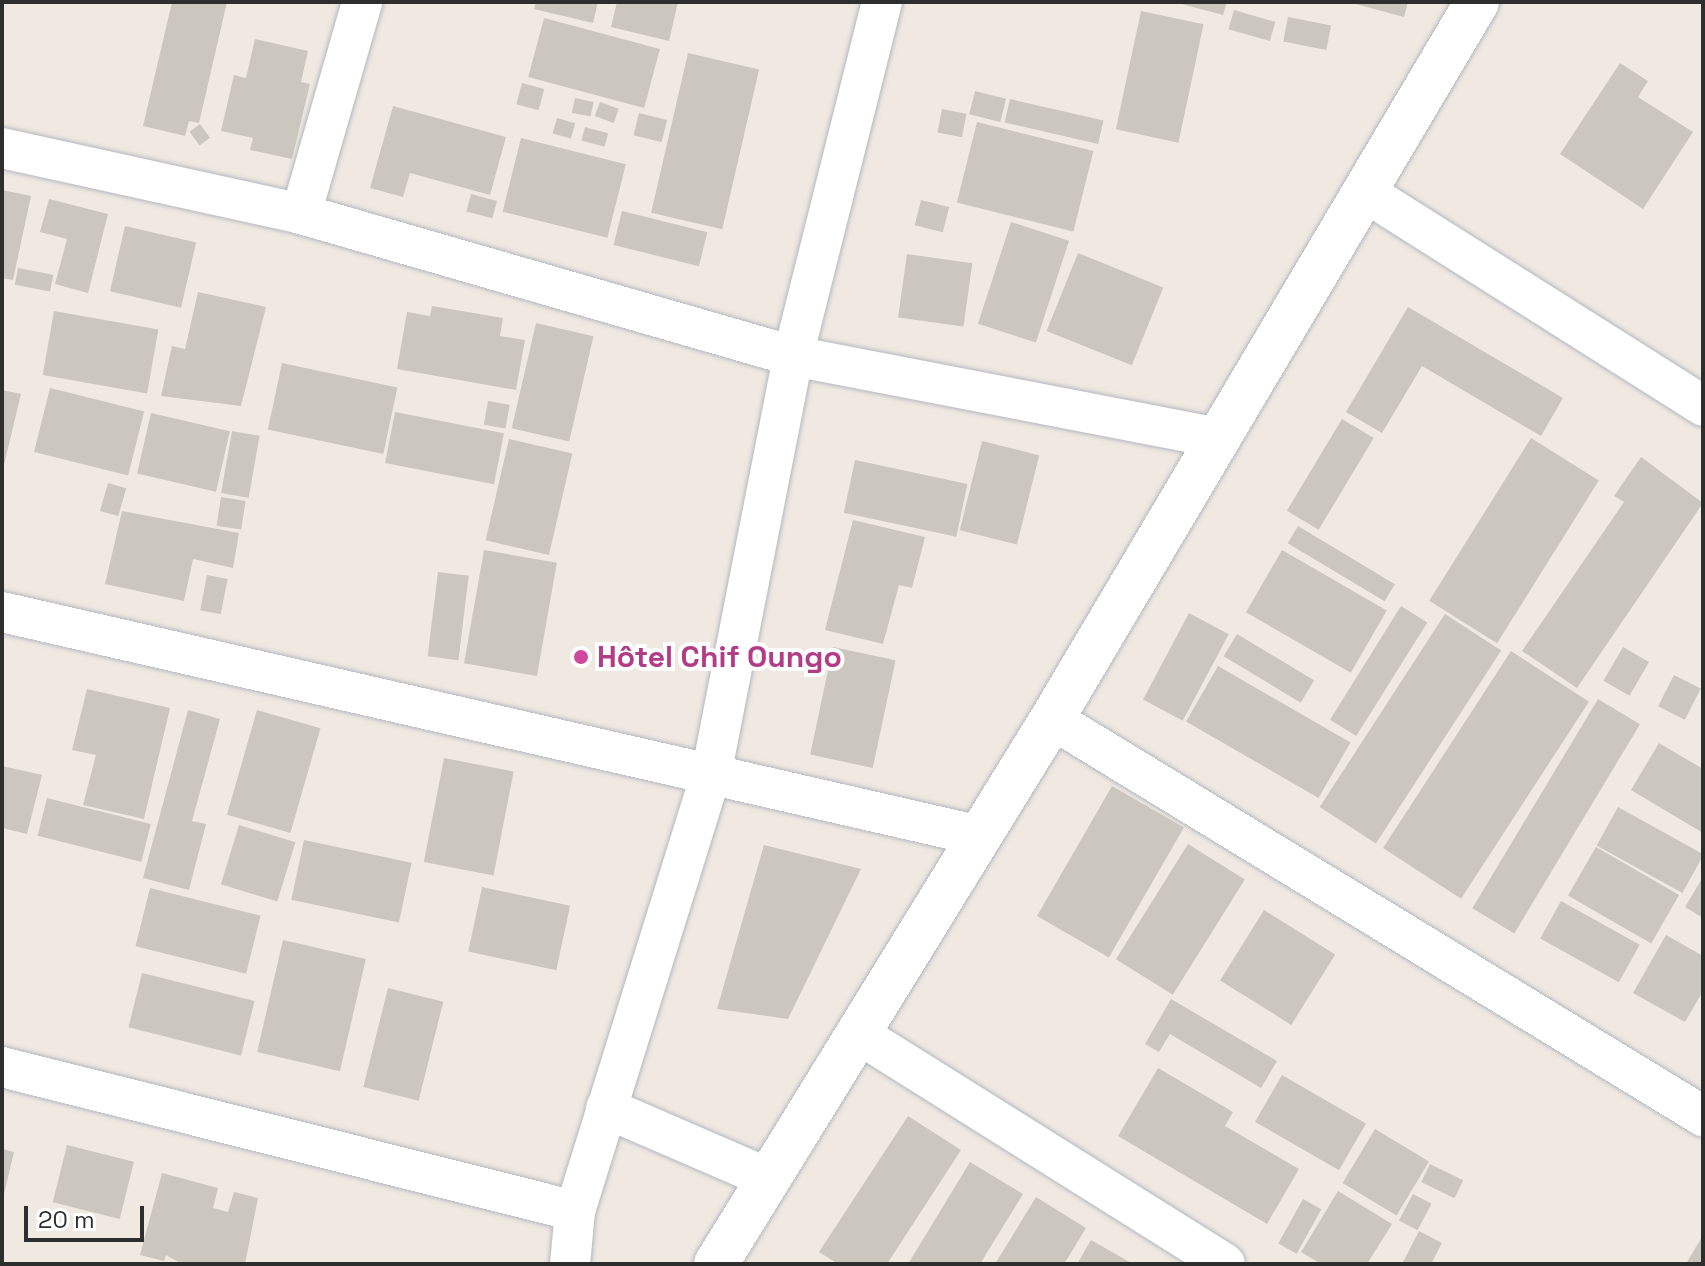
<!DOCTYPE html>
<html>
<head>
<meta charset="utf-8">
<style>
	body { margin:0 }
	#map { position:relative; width:1705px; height:1266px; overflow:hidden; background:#efe9e1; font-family:"Space Grotesk",sans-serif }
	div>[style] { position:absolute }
	.building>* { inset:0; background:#cbc7bf; transform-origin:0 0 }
	.roads { filter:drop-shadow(0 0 2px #b4b7c1) drop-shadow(0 0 2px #b4b7c1) }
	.street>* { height:40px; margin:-20px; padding:0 20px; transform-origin:20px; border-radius:20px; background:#fff }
	.secondary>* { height:44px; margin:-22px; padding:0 22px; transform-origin:22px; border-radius:22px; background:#fff }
	.dots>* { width:22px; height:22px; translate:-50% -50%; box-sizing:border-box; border:4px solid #fff; border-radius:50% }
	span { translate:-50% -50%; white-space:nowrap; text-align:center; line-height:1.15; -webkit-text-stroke:8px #fff; paint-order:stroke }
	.hotel-label { font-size:30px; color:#b23c85; font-weight:700 }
	.left { translate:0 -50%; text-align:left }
	.frame { position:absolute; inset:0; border:4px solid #2e2e2e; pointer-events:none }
	.scale { position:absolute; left:24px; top:1206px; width:120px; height:36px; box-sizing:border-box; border:4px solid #2e2e2e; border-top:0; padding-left:10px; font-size:24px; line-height:28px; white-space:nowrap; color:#2e2e2e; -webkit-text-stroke:6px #fff; paint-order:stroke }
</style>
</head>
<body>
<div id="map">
	<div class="building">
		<div style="clip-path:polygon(172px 2px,227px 2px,199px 123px,189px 121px,185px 136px,143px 126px)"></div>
		<div style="clip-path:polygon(536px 2px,598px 2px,593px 23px,534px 9px)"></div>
		<div style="clip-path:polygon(617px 2px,678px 2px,669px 41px,611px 27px)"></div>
		<div style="clip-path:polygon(1174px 2px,1227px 2px,1223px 15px)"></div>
		<div style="clip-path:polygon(1348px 2px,1408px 2px,1404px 17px)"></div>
		<div style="left:1234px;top:10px;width:43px;height:20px;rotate:16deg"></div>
		<div style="left:1141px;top:11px;width:64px;height:121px;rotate:12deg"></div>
		<div style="left:1288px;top:17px;width:44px;height:25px;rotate:11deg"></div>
		<div style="left:544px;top:18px;width:120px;height:61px;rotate:15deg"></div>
		<div style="clip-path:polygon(255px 39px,308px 51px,301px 82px,310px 84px,292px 159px,250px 150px,253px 138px,221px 131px,234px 75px,246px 78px)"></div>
		<div style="left:688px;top:53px;width:73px;height:164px;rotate:13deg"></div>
		<div style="clip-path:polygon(1620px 63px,1648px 81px,1638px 97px,1693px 132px,1643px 209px,1560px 154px)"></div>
		<div style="left:522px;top:83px;width:23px;height:22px;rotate:15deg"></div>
		<div style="left:975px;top:91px;width:32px;height:24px;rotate:14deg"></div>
		<div style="left:575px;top:98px;width:19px;height:15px;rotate:12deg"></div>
		<div style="left:1010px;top:99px;width:96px;height:24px;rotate:13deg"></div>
		<div style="left:600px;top:102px;width:20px;height:15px;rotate:20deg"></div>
		<div style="clip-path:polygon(393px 106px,506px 137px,490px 195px,410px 173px,403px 197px,370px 188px)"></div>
		<div style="left:942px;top:109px;width:25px;height:24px;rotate:11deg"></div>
		<div style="left:639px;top:113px;width:29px;height:23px;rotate:14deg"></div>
		<div style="left:557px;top:118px;width:19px;height:16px;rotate:16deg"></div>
		<div style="left:977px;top:122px;width:120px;height:83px;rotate:14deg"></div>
		<div style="left:200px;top:124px;width:17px;height:13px;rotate:54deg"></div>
		<div style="left:585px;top:127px;width:24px;height:14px;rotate:15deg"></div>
		<div style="left:521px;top:138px;width:108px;height:76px;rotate:14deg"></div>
		<div style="clip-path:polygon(2px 190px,31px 196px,13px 280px,2px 278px)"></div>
		<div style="left:471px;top:194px;width:27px;height:18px;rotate:15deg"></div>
		<div style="clip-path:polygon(49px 199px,108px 214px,88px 293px,55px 284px,67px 239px,40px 232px)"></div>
		<div style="left:921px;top:200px;width:29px;height:26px;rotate:14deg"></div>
		<div style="left:622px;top:211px;width:88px;height:35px;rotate:14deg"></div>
		<div style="left:1011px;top:222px;width:61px;height:107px;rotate:18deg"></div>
		<div style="left:125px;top:226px;width:73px;height:67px;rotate:13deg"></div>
		<div style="left:1078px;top:253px;width:92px;height:84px;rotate:22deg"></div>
		<div style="left:907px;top:254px;width:66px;height:64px;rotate:8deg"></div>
		<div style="left:18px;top:268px;width:36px;height:17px;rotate:11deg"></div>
		<div style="clip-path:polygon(198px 292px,266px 307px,241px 406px,161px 396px,172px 346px,185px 349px)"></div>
		<div style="clip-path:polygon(432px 306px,503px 318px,500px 336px,525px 340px,516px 390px,397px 369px,407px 312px,430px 316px)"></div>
		<div style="clip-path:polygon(1408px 307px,1563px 398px,1541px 436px,1422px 366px,1382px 433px,1346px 412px)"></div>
		<div style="left:54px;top:311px;width:106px;height:65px;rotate:10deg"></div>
		<div style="left:536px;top:323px;width:59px;height:108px;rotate:13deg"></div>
		<div style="left:282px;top:363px;width:118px;height:68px;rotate:12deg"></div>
		<div style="left:50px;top:388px;width:97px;height:66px;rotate:14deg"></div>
		<div style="clip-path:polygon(2px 390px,21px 394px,3px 469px,2px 469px)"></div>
		<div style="left:488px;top:401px;width:22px;height:24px;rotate:10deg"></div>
		<div style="left:395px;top:412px;width:111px;height:52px;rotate:11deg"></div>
		<div style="left:151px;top:413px;width:81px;height:62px;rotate:13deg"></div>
		<div style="left:1342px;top:419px;width:37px;height:107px;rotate:31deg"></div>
		<div style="left:232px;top:431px;width:28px;height:63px;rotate:10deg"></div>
		<div style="left:1531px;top:438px;width:80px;height:192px;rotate:32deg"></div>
		<div style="left:509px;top:439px;width:65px;height:104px;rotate:13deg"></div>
		<div style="left:982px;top:441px;width:59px;height:92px;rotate:14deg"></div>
		<div style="clip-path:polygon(1641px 457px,1703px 503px,1577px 688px,1522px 651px,1624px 502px,1614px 496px)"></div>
		<div style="left:855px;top:460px;width:115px;height:54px;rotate:12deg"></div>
		<div style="left:108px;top:483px;width:19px;height:29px;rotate:16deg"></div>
		<div style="left:221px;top:497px;width:25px;height:29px;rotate:9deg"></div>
		<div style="clip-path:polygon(122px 511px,239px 533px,233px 568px,193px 559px,184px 601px,105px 584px)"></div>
		<div style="clip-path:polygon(853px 520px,925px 537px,912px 588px,899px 585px,883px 644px,825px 630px)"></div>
		<div style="left:1298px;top:526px;width:113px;height:20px;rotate:31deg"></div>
		<div style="left:484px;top:550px;width:74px;height:115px;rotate:10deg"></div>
		<div style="left:1282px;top:550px;width:121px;height:72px;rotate:30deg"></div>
		<div style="left:438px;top:572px;width:31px;height:85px;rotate:7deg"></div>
		<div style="left:207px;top:575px;width:21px;height:36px;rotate:11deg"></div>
		<div style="left:1401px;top:606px;width:31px;height:134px;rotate:32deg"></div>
		<div style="left:1189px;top:613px;width:45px;height:98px;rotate:28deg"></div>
		<div style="left:1445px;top:614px;width:67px;height:230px;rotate:33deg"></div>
		<div style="left:1237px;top:634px;width:90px;height:26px;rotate:31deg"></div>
		<div style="left:833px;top:647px;width:64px;height:110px;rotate:12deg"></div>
		<div style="left:1623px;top:647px;width:30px;height:39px;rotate:30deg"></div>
		<div style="left:1511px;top:651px;width:93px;height:235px;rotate:33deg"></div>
		<div style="left:1218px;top:666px;width:153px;height:64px;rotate:30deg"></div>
		<div style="left:1674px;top:675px;width:30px;height:35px;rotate:27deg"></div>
		<div style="clip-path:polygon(87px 689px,170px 708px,144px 819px,83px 805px,96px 755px,72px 750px)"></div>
		<div style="left:1598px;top:699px;width:49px;height:244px;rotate:31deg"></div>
		<div style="clip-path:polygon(188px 710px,220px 719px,192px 821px,206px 824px,189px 890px,143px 878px)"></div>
		<div style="left:257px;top:710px;width:66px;height:109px;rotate:16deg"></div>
		<div style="clip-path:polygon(1659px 743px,1703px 769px,1703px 833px,1631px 790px)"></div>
		<div style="left:444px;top:758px;width:71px;height:106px;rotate:11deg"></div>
		<div style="clip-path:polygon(2px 766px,42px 775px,27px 834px,2px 828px)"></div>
		<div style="left:1112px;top:786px;width:83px;height:150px;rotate:30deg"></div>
		<div style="left:47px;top:798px;width:107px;height:39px;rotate:14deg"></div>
		<div style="left:1618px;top:807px;width:98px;height:44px;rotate:29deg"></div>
		<div style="left:239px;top:825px;width:59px;height:62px;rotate:17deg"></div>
		<div style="left:304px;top:840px;width:110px;height:61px;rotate:12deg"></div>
		<div style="left:1188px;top:844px;width:67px;height:136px;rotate:32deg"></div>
		<div style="clip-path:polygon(764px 845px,861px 869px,788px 1019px,717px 1009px)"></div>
		<div style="left:1596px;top:847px;width:96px;height:56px;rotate:30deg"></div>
		<div style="clip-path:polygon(1703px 877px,1703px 918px,1685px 907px)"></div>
		<div style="left:482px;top:887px;width:90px;height:66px;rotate:12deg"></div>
		<div style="left:150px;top:888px;width:114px;height:60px;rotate:14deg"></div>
		<div style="left:1561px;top:901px;width:90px;height:43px;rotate:29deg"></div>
		<div style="left:1264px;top:910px;width:84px;height:83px;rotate:32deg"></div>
		<div style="clip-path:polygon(1666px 935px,1703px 956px,1703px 991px,1685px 1022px,1633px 993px)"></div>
		<div style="left:283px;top:940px;width:85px;height:115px;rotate:13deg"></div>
		<div style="left:142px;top:973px;width:116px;height:56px;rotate:14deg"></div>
		<div style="left:388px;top:988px;width:57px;height:102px;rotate:14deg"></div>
		<div style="clip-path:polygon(1171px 999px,1277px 1061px,1261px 1088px,1170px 1034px,1159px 1052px,1145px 1044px)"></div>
		<div style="clip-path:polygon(1158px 1068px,1233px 1112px,1225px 1126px,1299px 1169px,1267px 1224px,1118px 1136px)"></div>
		<div style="left:1282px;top:1075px;width:97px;height:54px;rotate:30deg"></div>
		<div style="clip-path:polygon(908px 1116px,961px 1150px,887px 1264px,838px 1264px,819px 1252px)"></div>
		<div style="left:1375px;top:1129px;width:63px;height:63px;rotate:31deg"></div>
		<div style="left:67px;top:1145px;width:69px;height:59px;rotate:14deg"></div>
		<div style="clip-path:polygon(2px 1149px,14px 1152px,3px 1198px,2px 1198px)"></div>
		<div style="clip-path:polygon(970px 1162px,1023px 1194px,980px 1264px,908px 1264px)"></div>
		<div style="left:1430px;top:1164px;width:37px;height:20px;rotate:26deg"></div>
		<div style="clip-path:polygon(162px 1173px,218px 1188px,213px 1208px,228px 1212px,234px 1192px,258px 1198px,245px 1264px,182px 1264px,166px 1255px,164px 1261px,140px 1255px)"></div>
		<div style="clip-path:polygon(1338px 1191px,1392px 1224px,1367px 1264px,1321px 1264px,1301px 1252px)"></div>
		<div style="left:1413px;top:1194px;width:21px;height:30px;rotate:28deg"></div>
		<div style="clip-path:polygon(1036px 1197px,1086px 1228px,1064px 1264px,995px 1264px)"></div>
		<div style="left:1303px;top:1199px;width:21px;height:51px;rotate:29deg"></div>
		<div style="clip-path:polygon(1419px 1231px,1442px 1243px,1431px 1264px,1402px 1264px)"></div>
		<div style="clip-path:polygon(1703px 1235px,1703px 1264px,1686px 1264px)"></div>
		<div style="clip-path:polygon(1091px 1240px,1133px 1264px,1077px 1264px)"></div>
	</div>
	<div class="roads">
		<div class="street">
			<div style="left:2px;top:148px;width:306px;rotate:12.4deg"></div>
			<div style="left:301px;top:214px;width:512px;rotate:16.1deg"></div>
			<div style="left:793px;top:356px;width:430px;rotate:10.9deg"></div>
			<div style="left:1365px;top:192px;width:400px;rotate:32.3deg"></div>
			<div style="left:301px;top:214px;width:221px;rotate:-73.9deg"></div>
			<div style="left:2px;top:612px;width:999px;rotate:12.9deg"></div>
			<div style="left:1052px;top:719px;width:763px;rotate:31.38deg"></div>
			<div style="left:857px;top:1033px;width:434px;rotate:32.1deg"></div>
			<div style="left:2px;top:1067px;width:591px;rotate:14.11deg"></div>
			<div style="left:606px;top:1108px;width:176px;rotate:23.4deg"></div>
			<div style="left:570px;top:1264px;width:53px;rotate:-84.6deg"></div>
			<div style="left:575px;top:1211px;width:457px;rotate:-72.7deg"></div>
			<div style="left:711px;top:775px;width:427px;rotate:-78.9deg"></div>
			<div style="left:793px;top:356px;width:365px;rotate:-75.9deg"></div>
		</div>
		<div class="secondary">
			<div style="left:716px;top:1264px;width:640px;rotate:-58.35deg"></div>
			<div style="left:1052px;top:719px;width:833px;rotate:-59.34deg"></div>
		</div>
	</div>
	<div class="dots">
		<div style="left:581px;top:657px;background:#d1479c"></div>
	</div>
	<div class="hotel-label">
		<span class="left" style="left:597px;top:657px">Hôtel Chif Oungo</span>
	</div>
	<div class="frame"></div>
	<div class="scale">20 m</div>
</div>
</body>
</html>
